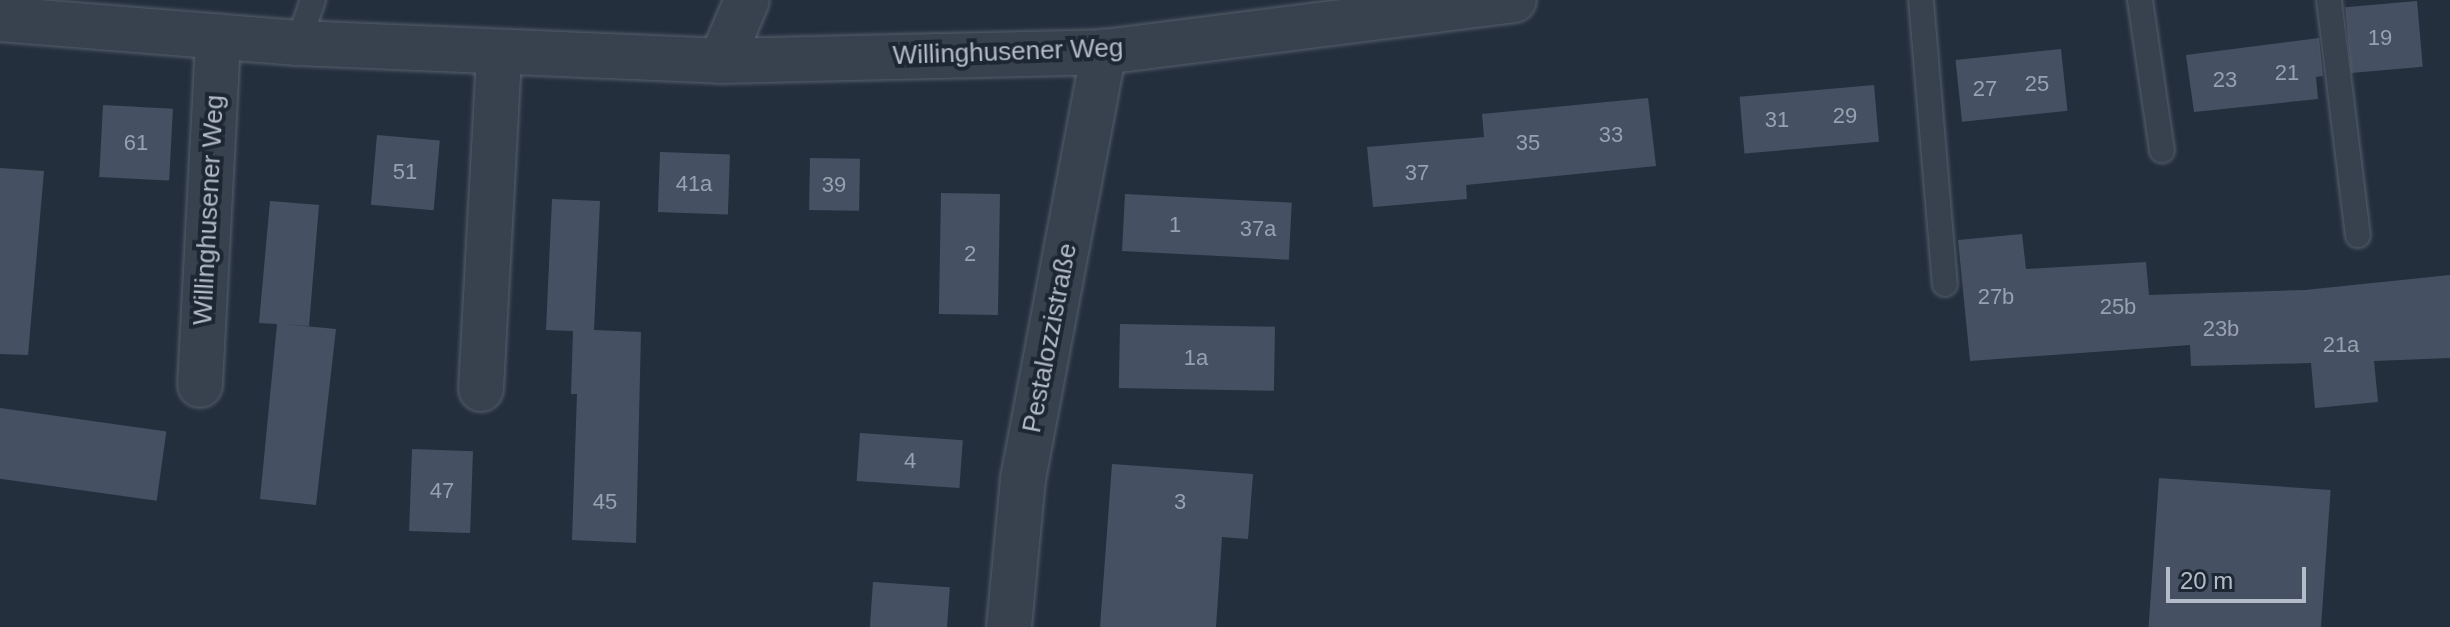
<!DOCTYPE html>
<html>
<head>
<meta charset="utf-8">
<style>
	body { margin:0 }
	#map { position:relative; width:2450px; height:627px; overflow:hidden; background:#242f3e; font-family:Helvetica,sans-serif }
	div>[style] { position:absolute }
	.building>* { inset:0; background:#455162; transform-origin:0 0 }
	.roads { filter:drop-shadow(0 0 2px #565f6c) drop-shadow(0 0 2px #565f6c) }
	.lane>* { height:24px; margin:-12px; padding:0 12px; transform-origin:12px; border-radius:12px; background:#38414e }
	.street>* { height:44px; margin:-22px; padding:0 22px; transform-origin:22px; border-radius:22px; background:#38414e }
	span { translate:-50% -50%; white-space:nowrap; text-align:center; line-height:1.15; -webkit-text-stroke:8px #1d2633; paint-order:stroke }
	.number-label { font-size:22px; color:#98a1af }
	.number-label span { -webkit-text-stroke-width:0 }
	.street-label { font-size:26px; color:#b4bcc9 }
	.scale { position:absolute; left:2166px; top:567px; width:140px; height:36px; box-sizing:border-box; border:4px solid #b4bcc9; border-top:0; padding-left:10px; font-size:24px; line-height:28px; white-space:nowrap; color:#b4bcc9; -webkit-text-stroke:6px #1d2633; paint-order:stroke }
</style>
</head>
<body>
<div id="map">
	<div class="building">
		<div style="left:2417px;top:1px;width:66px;height:72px;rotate:85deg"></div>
		<div style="clip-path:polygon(2319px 38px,2323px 76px,2316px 77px,2318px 99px,2194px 112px,2186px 55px)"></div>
		<div style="left:2061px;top:49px;width:62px;height:106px;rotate:84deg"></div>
		<div style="left:1874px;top:85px;width:57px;height:135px;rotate:85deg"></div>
		<div style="clip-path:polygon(1648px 98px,1656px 166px,1466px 185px,1467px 199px,1373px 207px,1367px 147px,1484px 137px,1482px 114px)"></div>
		<div style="left:103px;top:105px;width:70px;height:72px;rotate:3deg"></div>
		<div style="left:377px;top:135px;width:63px;height:70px;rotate:5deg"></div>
		<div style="left:660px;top:152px;width:70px;height:60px;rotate:2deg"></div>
		<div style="left:810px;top:158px;width:50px;height:52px;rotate:1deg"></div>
		<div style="clip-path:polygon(0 168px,44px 171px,28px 355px,0 354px)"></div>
		<div style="left:941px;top:193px;width:59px;height:121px;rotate:1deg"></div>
		<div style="left:1125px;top:194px;width:167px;height:57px;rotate:3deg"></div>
		<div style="clip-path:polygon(552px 199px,600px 201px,594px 330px,641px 332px,636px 543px,572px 540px,577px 394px,571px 394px,573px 331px,546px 330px)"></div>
		<div style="clip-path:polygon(270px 201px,319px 205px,309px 326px,283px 324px,336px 329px,316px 505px,260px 499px,277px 324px,259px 323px)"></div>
		<div style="clip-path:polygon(2022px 234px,2026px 269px,2146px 262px,2149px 295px,2305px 290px,2450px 275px,2450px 358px,2374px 361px,2378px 402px,2315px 408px,2311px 363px,2191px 366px,2190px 345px,1970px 361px,1958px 240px)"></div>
		<div style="left:1120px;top:324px;width:155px;height:64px;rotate:1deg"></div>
		<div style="left:0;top:408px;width:168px;height:70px;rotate:8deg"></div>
		<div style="left:860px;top:433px;width:103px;height:48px;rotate:4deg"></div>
		<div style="left:412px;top:449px;width:61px;height:82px;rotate:2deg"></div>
		<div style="clip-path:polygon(1112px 464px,1253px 474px,1248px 539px,1222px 537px,1216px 627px,1100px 627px)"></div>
		<div style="left:2159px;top:478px;width:172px;height:149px;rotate:4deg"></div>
		<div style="left:873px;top:582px;width:77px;height:45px;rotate:4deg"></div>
	</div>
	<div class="roads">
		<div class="lane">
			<div style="left:1921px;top:0;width:285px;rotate:85.2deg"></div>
			<div style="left:2140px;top:0;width:152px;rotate:81.7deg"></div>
			<div style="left:2329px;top:0;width:237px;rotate:83deg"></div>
			<div style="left:298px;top:43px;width:46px;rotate:-70.8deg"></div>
		</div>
		<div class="street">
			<div style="left:0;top:19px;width:299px;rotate:4.6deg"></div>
			<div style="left:298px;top:43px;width:423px;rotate:2.4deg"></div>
			<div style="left:721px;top:61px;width:383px;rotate:-1.3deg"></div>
			<div style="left:1104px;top:52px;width:413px;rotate:-7.2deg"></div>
			<div style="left:721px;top:61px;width:66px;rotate:-66.9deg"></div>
			<div style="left:200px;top:385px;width:349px;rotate:-87deg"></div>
			<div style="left:481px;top:389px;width:336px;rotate:-86.9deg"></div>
			<div style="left:1009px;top:627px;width:149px;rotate:-84.6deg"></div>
			<div style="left:1023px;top:479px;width:435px;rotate:-79.3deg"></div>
		</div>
	</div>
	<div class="number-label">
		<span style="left:2380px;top:38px">19</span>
		<span style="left:2287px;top:73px">21</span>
		<span style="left:2225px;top:80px">23</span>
		<span style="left:2037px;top:84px">25</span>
		<span style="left:1985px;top:89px">27</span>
		<span style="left:1845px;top:116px">29</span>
		<span style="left:1777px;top:120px">31</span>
		<span style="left:1611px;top:135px">33</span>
		<span style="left:136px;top:143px">61</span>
		<span style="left:1528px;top:143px">35</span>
		<span style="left:405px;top:172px">51</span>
		<span style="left:1417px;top:173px">37</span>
		<span style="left:694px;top:184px">41a</span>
		<span style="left:834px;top:185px">39</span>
		<span style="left:1175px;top:225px">1</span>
		<span style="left:1258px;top:229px">37a</span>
		<span style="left:970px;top:254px">2</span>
		<span style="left:1996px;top:297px">27b</span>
		<span style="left:2118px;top:307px">25b</span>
		<span style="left:2221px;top:329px">23b</span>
		<span style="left:2341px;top:345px">21a</span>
		<span style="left:1196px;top:358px">1a</span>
		<span style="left:910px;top:461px">4</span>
		<span style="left:442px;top:491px">47</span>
		<span style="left:605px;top:502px">45</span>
		<span style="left:1180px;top:502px">3</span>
	</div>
	<div class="street-label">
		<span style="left:1008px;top:52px;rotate:-2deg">Willinghusener Weg</span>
		<span style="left:209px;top:210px;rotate:-87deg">Willinghusener Weg</span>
		<span style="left:1050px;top:338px;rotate:-79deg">Pestalozzistraße</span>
	</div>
	<div class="scale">20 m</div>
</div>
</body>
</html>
